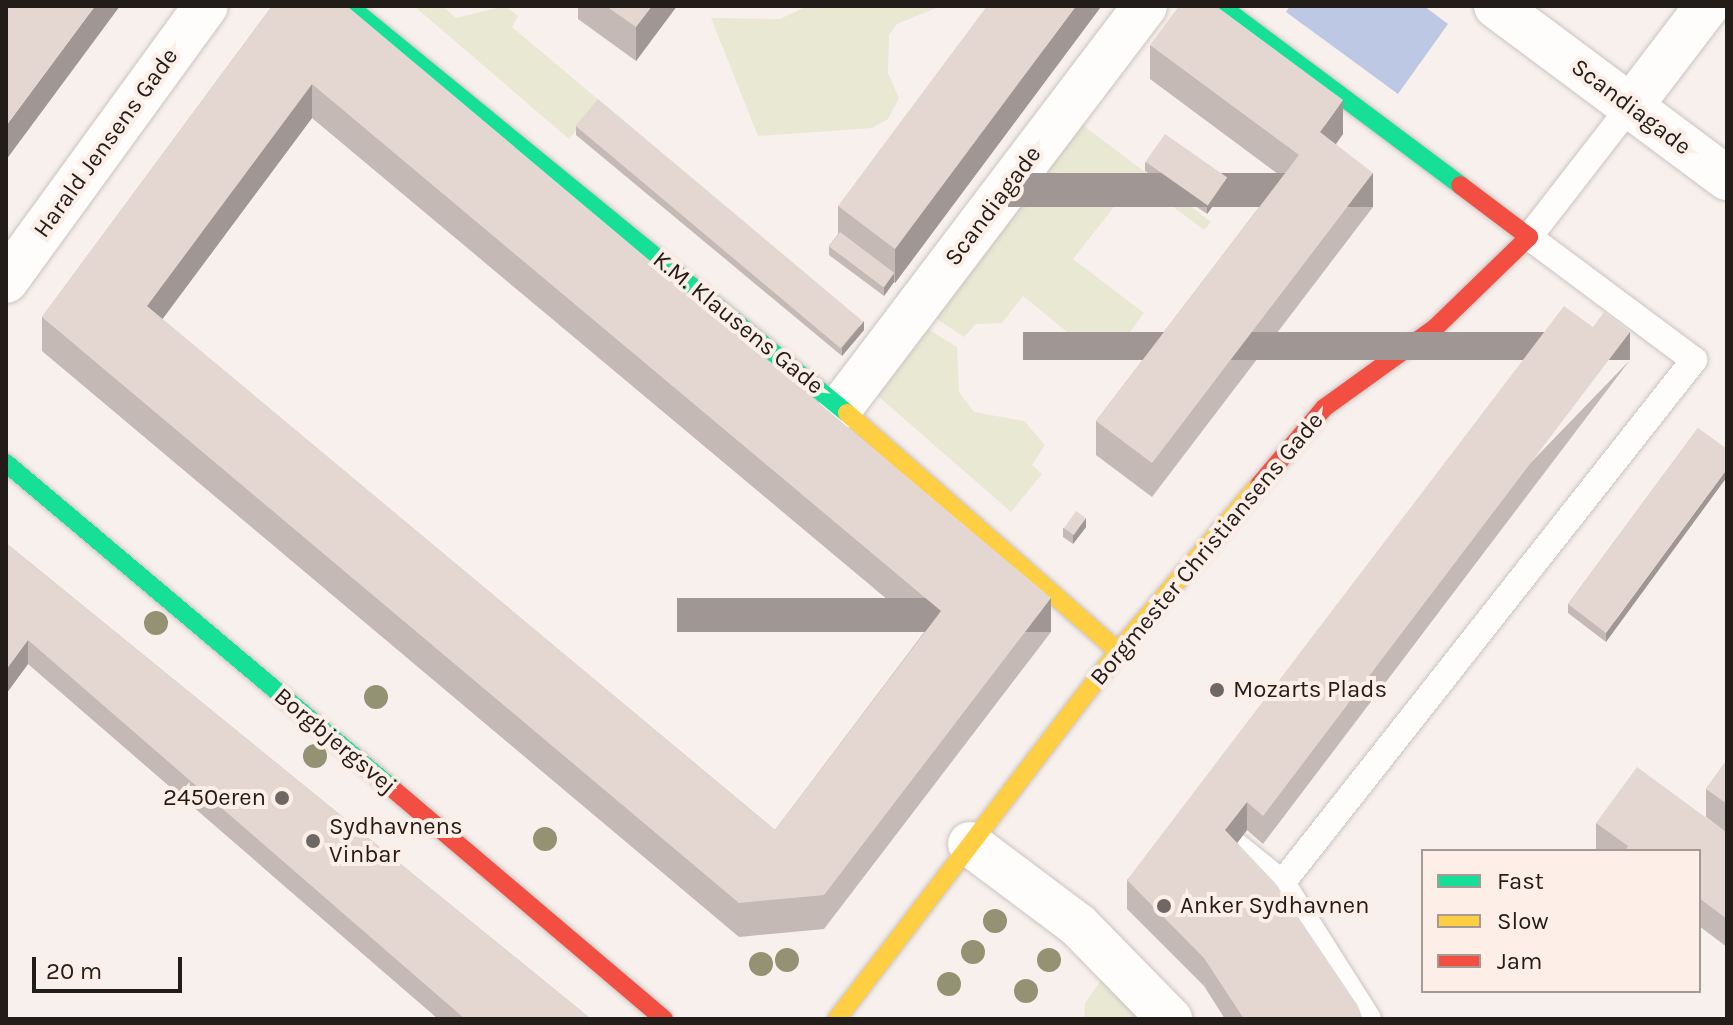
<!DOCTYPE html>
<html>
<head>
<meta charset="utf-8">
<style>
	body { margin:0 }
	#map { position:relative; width:1733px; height:1025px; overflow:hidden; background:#f8f0ed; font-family:Karla,sans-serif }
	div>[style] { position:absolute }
	.green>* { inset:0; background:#e9e8d2 }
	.water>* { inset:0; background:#bcc8e4 }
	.roads { filter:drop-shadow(0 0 2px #cac3c0) drop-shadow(0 0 2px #cac3c0) }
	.lane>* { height:26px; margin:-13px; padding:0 13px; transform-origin:13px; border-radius:13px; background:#fefdfc }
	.street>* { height:44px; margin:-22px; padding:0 22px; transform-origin:22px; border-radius:22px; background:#fefdfc }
	.fast>* { height:18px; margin:-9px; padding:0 9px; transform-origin:9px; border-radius:9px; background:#16e098 }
	.slow>* { height:18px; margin:-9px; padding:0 9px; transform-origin:9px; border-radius:9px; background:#ffcf43 }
	.jam>* { height:18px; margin:-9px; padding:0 9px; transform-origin:9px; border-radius:9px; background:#f24e42 }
	.trees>* { width:24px; height:24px; margin:-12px; border-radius:50%; background:#939273 }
	.wall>* { inset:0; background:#c4b9b5 }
	.shaded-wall>* { inset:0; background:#a09693; transform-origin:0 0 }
	.building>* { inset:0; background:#e4d7d2; transform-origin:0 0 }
	.dots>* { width:22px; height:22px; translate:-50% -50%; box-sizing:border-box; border:4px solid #fdeee8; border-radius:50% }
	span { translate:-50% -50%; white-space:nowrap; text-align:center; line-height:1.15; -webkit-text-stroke:8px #fdeee8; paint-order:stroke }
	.street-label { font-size:24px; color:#231d1a }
	.poi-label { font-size:24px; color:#231d1a }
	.left { translate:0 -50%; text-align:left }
	.right { translate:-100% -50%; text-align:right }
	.frame { position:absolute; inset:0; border:8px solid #231d1a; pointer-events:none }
	.legend { position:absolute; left:1421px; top:849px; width:280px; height:144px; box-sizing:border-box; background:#fdeee8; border:2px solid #a69a96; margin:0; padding:10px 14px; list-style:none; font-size:24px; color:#231d1a }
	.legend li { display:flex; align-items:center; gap:16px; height:40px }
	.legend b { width:40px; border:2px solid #a69a96 }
	.scale { position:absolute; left:32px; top:957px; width:150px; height:36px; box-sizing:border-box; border:4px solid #231d1a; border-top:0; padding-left:10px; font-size:24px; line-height:28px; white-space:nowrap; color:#231d1a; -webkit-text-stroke:6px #fdeee8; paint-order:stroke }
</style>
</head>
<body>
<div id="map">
	<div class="green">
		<div style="clip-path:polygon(414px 6px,442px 6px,456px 18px,505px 6px,518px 16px,512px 27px,600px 101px,569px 139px)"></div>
		<div style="clip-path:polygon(807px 6px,941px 6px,897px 24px,889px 35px,888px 73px,899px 98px,888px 119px,872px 128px,758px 136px,711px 18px,780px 19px)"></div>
		<div style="clip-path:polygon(1080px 123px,1211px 222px,1204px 230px,1136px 179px,1073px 259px,1144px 313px,1130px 332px,1083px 345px,1023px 296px,1002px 323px,976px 324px,964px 337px,934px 317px)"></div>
		<div style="clip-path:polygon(928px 329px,957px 347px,959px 392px,974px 412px,1024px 421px,1045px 445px,1032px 465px,1042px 474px,1011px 512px,878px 396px)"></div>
		<div style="clip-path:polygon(1102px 979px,1144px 1019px,1084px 1019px,1085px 1003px)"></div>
	</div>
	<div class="water">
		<div style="clip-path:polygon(1290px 6px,1424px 6px,1448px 24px,1398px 94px,1286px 12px)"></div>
	</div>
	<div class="roads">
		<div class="lane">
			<div style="left:1236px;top:846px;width:59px;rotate:38.8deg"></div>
			<div style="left:1368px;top:1019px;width:161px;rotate:-122.3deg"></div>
			<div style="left:1282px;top:883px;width:666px;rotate:-51.77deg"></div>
			<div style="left:1694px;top:360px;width:206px;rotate:-143.3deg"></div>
			<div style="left:1529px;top:237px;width:165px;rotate:-52.2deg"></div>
		</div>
		<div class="street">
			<div style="left:1496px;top:6px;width:288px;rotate:36.7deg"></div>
			<div style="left:1630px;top:107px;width:127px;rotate:-52.7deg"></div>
			<div style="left:6px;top:281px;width:340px;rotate:-54deg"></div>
			<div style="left:841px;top:407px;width:503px;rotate:-52.83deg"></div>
			<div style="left:970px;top:844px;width:135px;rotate:36.9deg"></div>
			<div style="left:1078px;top:925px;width:132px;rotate:45.6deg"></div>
		</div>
		<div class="fast">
			<div style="left:349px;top:6px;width:643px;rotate:39.26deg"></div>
			<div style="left:1221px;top:6px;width:299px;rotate:36.8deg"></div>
			<div style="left:6px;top:463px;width:507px;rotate:40.12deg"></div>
		</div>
		<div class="slow">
			<div style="left:847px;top:413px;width:361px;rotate:41.3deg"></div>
			<div style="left:837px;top:1019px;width:463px;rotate:-52.6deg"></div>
			<div style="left:1118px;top:651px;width:218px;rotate:-49.7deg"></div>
		</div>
		<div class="jam">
			<div style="left:1259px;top:485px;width:101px;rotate:-49.8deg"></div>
			<div style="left:1324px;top:408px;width:137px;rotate:-35.8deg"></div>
			<div style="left:1435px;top:328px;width:131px;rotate:-44.1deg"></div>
			<div style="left:1529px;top:237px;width:86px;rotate:-143deg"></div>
			<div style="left:394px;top:790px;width:354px;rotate:40.3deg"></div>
		</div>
	</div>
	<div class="trees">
		<div style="left:156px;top:623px"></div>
		<div style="left:376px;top:697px"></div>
		<div style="left:315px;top:756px"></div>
		<div style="left:545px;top:839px"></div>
		<div style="left:995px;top:921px"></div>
		<div style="left:973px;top:952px"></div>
		<div style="left:787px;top:960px"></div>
		<div style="left:1049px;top:960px"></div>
		<div style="left:761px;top:964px"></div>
		<div style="left:949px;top:984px"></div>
		<div style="left:1026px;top:991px"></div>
	</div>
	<div class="wall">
		<div style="clip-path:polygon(evenodd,272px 6px,1051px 632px,824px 929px,739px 937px,42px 351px,42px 317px,272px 6px,312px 118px,925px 631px,775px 830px,162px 319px,312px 118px)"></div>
		<div style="clip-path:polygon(578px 6px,677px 6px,636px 61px,578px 19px)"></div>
		<div style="clip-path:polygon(1100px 6px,1100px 8px,895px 283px,894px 282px,884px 296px,829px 255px,829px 246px,838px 234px,838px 206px)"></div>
		<div style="clip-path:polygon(1150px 45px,1343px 134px,1336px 144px,1373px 207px,1152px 497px,1096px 455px,1096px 421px,1282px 177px,1150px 79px)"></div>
		<div style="clip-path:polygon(576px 126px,864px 330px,842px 356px,576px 135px)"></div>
		<div style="clip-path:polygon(1145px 162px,1227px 186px,1207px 214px,1145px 171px)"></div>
		<div style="clip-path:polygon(1630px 360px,1263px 844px,1247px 830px,1237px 843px,1363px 1019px,1225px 1019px,1204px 986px,1127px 909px,1127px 880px)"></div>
		<div style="clip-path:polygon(1698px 428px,1606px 642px,1568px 613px,1568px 604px)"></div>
		<div style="clip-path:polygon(1086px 527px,1073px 544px,1063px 537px,1063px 528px)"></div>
		<div style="clip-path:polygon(6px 543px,591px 1019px,438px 1019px,28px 664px,6px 694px)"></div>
		<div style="clip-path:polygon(1727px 760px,1727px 833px,1706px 817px,1706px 789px)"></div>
		<div style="clip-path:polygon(1596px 823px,1727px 833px,1727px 947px,1699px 926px,1699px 851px,1596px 851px)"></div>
	</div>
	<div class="shaded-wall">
		<div style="clip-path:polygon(95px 6px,120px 6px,6px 160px,6px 126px)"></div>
		<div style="clip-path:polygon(652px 6px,677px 6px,636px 61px,636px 27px)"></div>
		<div style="clip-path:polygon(1076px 6px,1100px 6px,1100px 8px,895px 283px,895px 249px)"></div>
		<div style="clip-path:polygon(312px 84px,312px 118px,147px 340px,147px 306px)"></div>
		<div style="clip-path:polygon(1343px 100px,1343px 134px,1320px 166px,1320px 132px)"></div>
		<div style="left:1373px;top:173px;width:34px;height:365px;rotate:90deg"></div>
		<div style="clip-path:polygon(1227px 178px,1227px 186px,1207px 214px,1207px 206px)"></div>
		<div style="clip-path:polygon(894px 273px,894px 282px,884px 296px,884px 288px)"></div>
		<div style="clip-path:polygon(864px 321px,864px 330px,842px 356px,842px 348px)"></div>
		<div style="left:1630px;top:332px;width:28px;height:607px;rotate:90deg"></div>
		<div style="clip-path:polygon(1727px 469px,1727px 477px,1606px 642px,1606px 633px)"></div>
		<div style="clip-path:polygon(1086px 518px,1086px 527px,1073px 544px,1073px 535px)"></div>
		<div style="left:1051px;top:598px;width:34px;height:374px;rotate:90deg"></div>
		<div style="clip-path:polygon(28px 640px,28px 664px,6px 694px,6px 670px)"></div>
		<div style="clip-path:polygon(1247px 802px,1247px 830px,1225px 859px,1225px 830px)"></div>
	</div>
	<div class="building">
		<div style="clip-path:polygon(6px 6px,95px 6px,6px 126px)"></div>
		<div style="clip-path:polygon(evenodd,272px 6px,347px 6px,1051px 598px,824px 895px,739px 903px,42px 317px,272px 6px,312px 84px,941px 611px,775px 830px,147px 306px,312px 84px)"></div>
		<div style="clip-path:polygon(606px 6px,652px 6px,636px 27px)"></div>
		<div style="clip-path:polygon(987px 6px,1076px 6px,895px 249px,838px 206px)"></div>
		<div style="clip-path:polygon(1179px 6px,1216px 6px,1343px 100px,1320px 132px,1373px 173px,1152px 463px,1096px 421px,1299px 155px,1150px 45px)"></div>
		<div style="left:598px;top:99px;width:346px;height:35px;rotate:40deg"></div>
		<div style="left:1165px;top:134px;width:76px;height:34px;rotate:35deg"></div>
		<div style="left:840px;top:232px;width:68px;height:18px;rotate:37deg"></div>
		<div style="clip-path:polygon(1564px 306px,1593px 327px,1604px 312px,1630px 332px,1263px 816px,1247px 802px,1225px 830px,1276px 884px,1358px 1006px,1363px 1019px,1244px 1019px,1204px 958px,1127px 880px)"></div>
		<div style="clip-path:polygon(1698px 428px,1727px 449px,1727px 469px,1606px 633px,1568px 604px)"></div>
		<div style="left:1076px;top:511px;width:12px;height:21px;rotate:35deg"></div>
		<div style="clip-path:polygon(6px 543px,591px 1019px,465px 1019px,28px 640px,6px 670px)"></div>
		<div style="clip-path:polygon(1727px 760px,1727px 804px,1706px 789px)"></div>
		<div style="clip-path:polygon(1637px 767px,1727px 833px,1727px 919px,1699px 898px,1699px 851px,1625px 851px,1628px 846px,1596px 823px)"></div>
	</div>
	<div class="dots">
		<div style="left:1217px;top:690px;background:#6e6764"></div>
		<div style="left:282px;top:798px;background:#6e6764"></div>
		<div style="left:313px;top:841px;background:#6e6764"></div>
		<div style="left:1164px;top:906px;background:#6e6764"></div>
	</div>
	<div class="street-label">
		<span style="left:1631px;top:107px;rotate:37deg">Scandiagade</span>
		<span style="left:106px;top:143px;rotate:-54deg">Harald Jensens Gade</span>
		<span style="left:993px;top:206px;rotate:-53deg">Scandiagade</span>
		<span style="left:738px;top:323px;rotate:39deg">K.M. Klausens Gade</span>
		<span style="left:1207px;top:549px;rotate:-50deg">Borgmester Christiansens Gade</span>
		<span style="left:335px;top:741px;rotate:40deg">Borgbjergsvej</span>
	</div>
	<div class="poi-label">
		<span class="left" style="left:1233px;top:690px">Mozarts Plads</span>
		<span class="right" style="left:266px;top:798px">2450eren</span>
		<span class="left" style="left:329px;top:841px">Sydhavnens<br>Vinbar</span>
		<span class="left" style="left:1180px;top:906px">Anker Sydhavnen</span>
	</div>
	<div class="frame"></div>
	<ul class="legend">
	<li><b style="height:10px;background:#16e098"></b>Fast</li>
	<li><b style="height:10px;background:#ffcf43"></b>Slow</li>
	<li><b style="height:10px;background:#f24e42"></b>Jam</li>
	</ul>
	<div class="scale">20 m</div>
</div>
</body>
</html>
